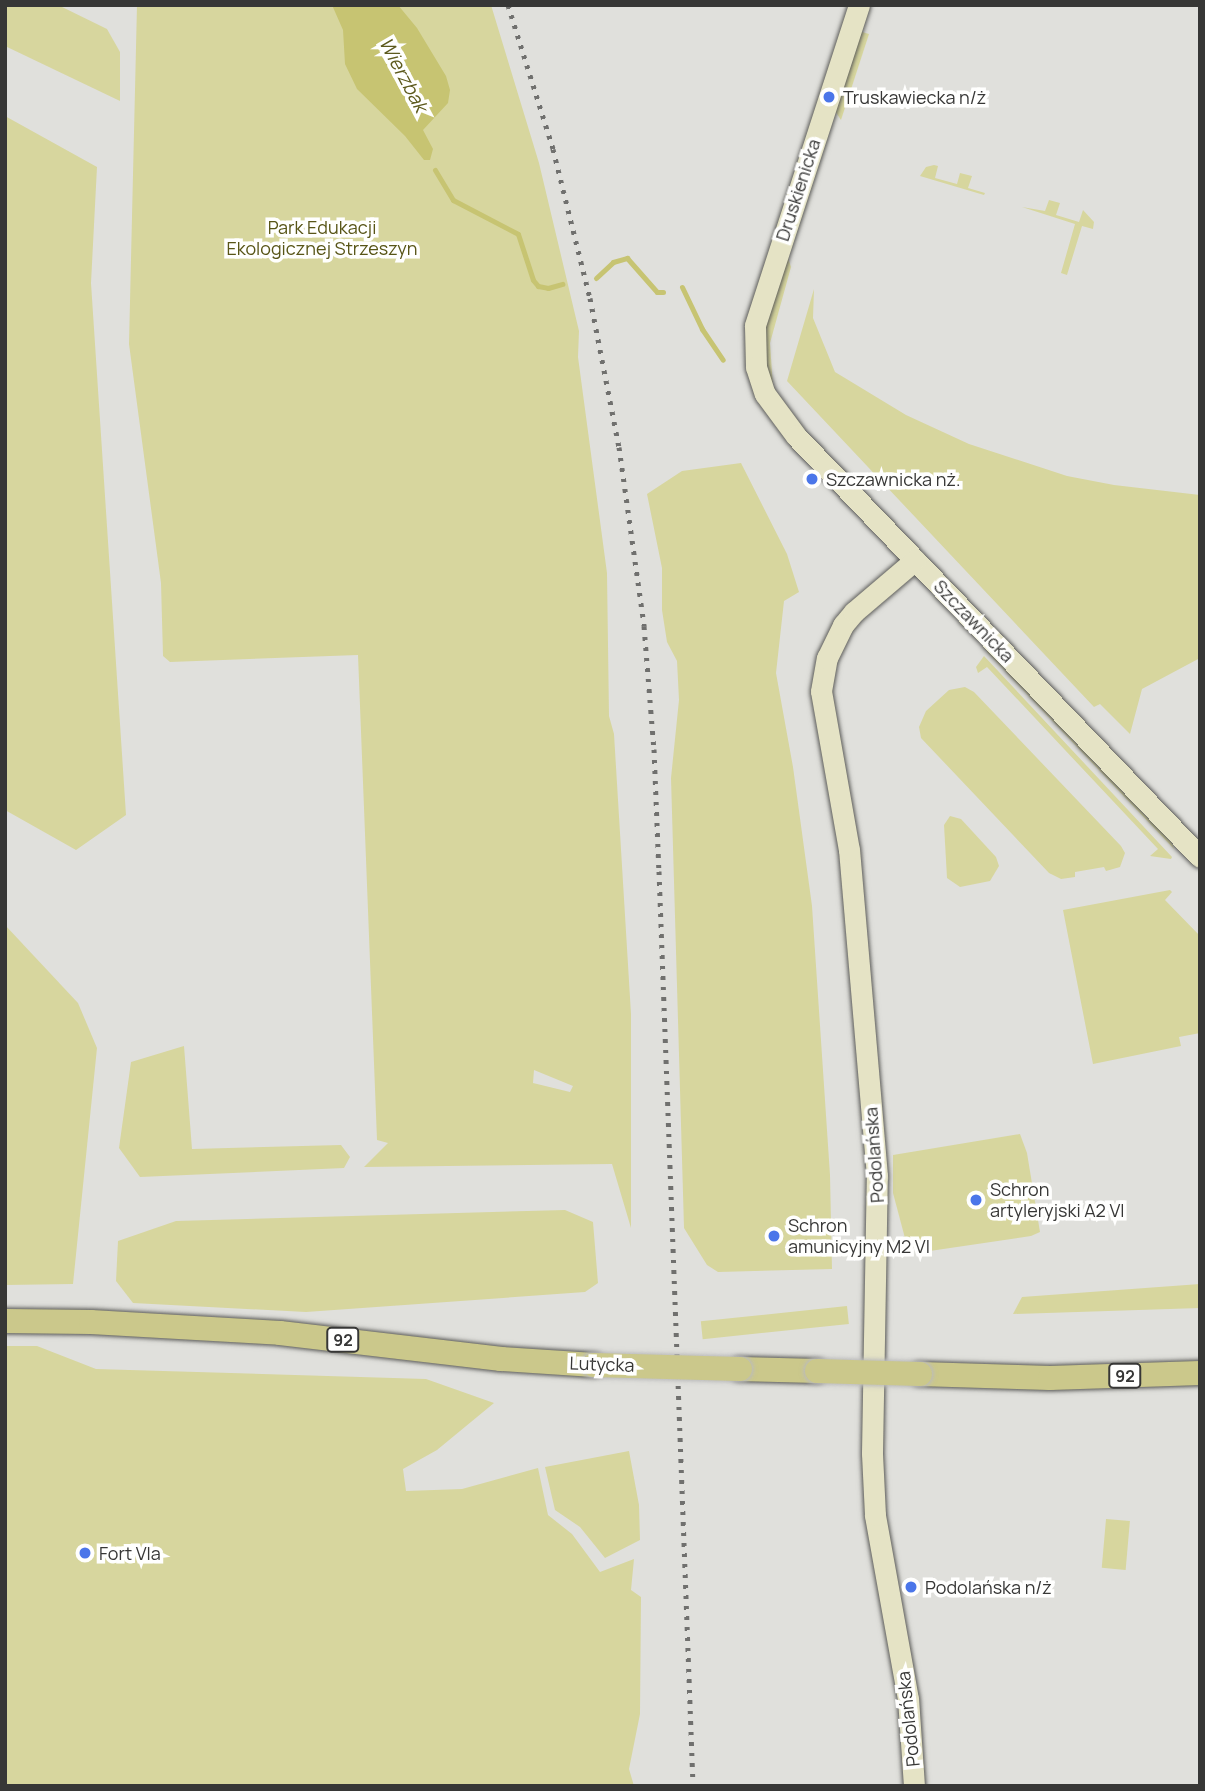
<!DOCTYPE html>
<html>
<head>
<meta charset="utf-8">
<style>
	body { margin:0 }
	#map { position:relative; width:1205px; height:1791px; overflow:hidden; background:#e0e0dc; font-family:Manrope,sans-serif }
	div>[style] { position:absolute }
	.green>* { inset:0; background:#d7d69e; transform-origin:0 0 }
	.water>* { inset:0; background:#c7c472 }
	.stream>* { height:5px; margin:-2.5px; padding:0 2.5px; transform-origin:2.5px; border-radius:2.5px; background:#c7c472 }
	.roads { filter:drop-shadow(0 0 2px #5d5d5a) drop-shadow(0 0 2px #5d5d5a) }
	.secondary>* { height:21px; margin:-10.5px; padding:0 10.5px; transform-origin:10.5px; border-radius:10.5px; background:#e5e3c5 }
	.primary>* { height:24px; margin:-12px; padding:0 12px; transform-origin:12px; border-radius:12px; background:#cbc88b }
	.rail>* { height:5px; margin-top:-2.5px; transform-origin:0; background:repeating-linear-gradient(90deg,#70706e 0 3.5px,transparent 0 10.5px) }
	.bridges { filter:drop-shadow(0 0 2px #bbb) drop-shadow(0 0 2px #bbb) }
	.primary-bridge>* { height:24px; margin:-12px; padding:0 12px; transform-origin:12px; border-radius:12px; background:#cbc88b }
	.dots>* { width:19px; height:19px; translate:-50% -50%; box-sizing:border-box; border:4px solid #fffffe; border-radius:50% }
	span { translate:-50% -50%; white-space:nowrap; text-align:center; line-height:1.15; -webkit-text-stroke:7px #fffffe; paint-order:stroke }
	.shield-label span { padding:2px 5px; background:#fffffe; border:2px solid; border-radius:5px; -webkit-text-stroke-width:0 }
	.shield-label { font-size:16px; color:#373736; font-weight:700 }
	.poi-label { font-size:18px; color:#373736 }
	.left { translate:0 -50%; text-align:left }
	.street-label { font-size:18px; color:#373736 }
	.park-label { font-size:18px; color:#585517 }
	.water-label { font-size:19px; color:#5d5a1d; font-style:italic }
	.frame { position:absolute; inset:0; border:7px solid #373736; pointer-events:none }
</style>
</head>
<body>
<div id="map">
	<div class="green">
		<div style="clip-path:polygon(5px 5px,58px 5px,107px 29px,120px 52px,120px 101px,5px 46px)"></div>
		<div style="clip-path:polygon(evenodd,137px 5px,491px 5px,539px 163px,579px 331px,578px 357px,607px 573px,609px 716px,614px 734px,631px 1014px,631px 1228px,612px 1164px,364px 1167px,388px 1143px,377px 1140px,358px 655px,170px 662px,163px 656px,161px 583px,129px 344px,137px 5px,534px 1070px,573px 1086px,570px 1092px,533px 1083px,534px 1070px)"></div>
		<div style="clip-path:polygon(859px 31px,869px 34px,841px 120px,835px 111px)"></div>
		<div style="clip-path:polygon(5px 116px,97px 167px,91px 283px,126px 815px,76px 850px,5px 810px)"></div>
		<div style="clip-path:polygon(934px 165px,938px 166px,935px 178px,957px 184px,960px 173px,972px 176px,968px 188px,985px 193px,984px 195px,920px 176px,926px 167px)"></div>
		<div style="clip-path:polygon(1049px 200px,1060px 203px,1056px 215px,1079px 222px,1083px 210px,1094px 222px,1093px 229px,1082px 226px,1067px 275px,1061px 273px,1075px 224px,1022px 207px,1045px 211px)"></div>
		<div style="clip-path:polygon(788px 258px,791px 267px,770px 343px,773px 388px,764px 355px,764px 330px)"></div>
		<div style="clip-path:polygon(814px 289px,813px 318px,835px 372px,906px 415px,969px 444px,1067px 476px,1114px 485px,1200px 495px,1200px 658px,1142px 689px,1130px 734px,1100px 704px,1094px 707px,787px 381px)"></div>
		<div style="clip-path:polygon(741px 463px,787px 554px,799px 592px,784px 601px,776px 673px,793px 767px,812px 906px,830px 1175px,832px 1269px,718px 1272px,707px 1265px,684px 1228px,671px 778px,679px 700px,677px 661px,667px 642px,662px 610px,662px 568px,647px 494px,682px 471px)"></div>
		<div style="clip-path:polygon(987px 651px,1172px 843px,1174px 849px,987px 652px)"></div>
		<div style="clip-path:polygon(984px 656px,1172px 857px,1171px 859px,1150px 856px,1158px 849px,987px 667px,978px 673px,976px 667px)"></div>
		<div style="clip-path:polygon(965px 687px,974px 692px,1121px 846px,1125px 853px,1120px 867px,1106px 871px,1104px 867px,1075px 872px,1075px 877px,1061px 879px,1049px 873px,921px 738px,919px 727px,926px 711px,949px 690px)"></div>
		<div style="clip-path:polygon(950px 816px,961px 819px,996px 857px,999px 866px,990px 881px,960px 887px,947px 878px,944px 825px)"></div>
		<div style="clip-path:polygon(1170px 890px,1172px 892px,1165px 900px,1200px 936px,1200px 1033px,1179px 1037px,1181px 1046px,1093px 1064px,1063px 910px)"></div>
		<div style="clip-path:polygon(5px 925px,78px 1003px,97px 1048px,73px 1284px,5px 1285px)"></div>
		<div style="clip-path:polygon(184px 1046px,192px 1149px,341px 1145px,350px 1157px,344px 1168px,140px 1177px,119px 1148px,131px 1062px)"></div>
		<div style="clip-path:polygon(1020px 1134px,1027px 1153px,1040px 1232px,1031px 1236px,923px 1252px,906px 1242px,893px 1193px,893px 1155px)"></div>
		<div style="clip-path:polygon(565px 1210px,593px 1222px,598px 1283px,585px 1292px,306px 1312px,133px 1303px,116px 1281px,118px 1241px,176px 1221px)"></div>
		<div style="clip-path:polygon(1200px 1284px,1200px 1308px,1013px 1314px,1022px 1297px)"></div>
		<div style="left:847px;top:1306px;width:18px;height:147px;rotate:84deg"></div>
		<div style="clip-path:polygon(5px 1346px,37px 1346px,96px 1369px,426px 1379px,494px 1403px,437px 1450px,403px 1469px,406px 1491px,462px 1489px,538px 1468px,548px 1515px,572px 1534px,600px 1572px,634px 1559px,631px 1590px,641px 1597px,640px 1714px,629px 1769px,634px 1786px,5px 1786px)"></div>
		<div style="clip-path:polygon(629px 1451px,639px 1505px,640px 1540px,605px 1558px,580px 1527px,555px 1510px,545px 1467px)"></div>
		<div style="left:1106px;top:1519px;width:24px;height:49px;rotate:5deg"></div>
	</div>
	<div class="water">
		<div style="clip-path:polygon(332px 5px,398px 5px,417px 28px,446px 76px,450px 90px,448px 103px,423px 130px,433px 149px,430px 160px,424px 160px,405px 136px,357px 89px,345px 64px,343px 30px)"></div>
	</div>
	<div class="stream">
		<div style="left:435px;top:170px;width:35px;rotate:59deg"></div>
		<div style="left:453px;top:200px;width:73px;rotate:27.6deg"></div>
		<div style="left:518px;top:234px;width:48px;rotate:71.9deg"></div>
		<div style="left:533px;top:280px;width:8px;rotate:50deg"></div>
		<div style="left:538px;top:286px;width:10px;rotate:11deg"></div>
		<div style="left:548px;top:288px;width:15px;rotate:-16deg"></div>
		<div style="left:596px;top:278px;width:23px;rotate:-43deg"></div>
		<div style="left:613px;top:262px;width:15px;rotate:-16deg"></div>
		<div style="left:627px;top:258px;width:45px;rotate:48.6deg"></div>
		<div style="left:657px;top:292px;width:6px"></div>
		<div style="left:682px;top:287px;width:47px;rotate:64.5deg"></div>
		<div style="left:702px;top:329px;width:37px;rotate:56deg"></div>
	</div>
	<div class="roads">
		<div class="secondary">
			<div style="left:859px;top:5px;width:337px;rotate:108deg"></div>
			<div style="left:755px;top:326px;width:41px;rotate:88.6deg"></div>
			<div style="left:756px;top:367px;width:28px;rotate:72deg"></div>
			<div style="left:765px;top:394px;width:52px;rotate:53.6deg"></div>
			<div style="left:796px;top:436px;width:583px;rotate:46.18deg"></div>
			<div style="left:914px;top:1786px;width:87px;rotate:-93.9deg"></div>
			<div style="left:908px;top:1699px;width:187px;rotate:-100.2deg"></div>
			<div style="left:875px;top:1515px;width:62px;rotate:-92.8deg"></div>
			<div style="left:872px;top:1453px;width:277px;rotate:-89deg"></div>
			<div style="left:877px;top:1176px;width:327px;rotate:-94.9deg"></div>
			<div style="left:849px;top:850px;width:161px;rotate:-100deg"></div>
			<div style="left:821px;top:691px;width:34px;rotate:-80deg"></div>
			<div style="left:827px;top:658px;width:37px;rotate:-64deg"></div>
			<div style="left:843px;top:625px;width:17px;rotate:-50deg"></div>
			<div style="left:854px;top:612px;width:80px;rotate:-40.4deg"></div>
		</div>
		<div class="primary">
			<div style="left:5px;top:1321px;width:86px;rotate:0.7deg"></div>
			<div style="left:91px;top:1322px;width:189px;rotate:3.3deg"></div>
			<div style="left:280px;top:1333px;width:223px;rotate:6.7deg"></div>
			<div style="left:501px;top:1359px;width:93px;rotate:3.7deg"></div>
			<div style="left:740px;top:1369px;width:77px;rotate:1.5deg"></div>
			<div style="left:920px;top:1374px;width:130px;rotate:1.8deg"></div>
			<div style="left:1050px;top:1378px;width:150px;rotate:-1.9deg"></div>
		</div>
	</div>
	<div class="rail">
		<div style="left:508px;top:5px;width:151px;rotate:72.6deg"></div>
		<div style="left:553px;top:149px;width:154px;rotate:76.1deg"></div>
		<div style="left:590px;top:298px;width:152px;rotate:79deg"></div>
		<div style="left:619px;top:447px;width:181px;rotate:82deg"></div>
		<div style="left:644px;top:626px;width:123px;rotate:85.4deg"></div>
		<div style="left:654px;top:749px;width:122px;rotate:87.7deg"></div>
		<div style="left:659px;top:871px;width:916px;rotate:87.87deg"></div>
	</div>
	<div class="bridges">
		<div class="primary-bridge">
			<div style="left:594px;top:1365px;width:146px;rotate:1.6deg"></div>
			<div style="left:817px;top:1371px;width:103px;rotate:1.7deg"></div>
		</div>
	</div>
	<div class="dots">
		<div style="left:829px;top:97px;background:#4b76e9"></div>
		<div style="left:812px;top:479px;background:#4b76e9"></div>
		<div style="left:976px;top:1200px;background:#4b76e9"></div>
		<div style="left:774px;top:1236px;background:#4b76e9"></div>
		<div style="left:85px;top:1553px;background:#4b76e9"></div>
		<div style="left:911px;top:1587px;background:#4b76e9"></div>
	</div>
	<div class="shield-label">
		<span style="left:343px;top:1340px">92</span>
		<span style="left:1125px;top:1376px">92</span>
	</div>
	<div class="poi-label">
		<span class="left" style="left:843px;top:97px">Truskawiecka n/ż</span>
		<span class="left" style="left:826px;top:479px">Szczawnicka nż.</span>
		<span class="left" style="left:990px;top:1200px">Schron<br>artyleryjski A2 VI</span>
		<span class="left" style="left:788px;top:1236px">Schron<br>amunicyjny M2 VI</span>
		<span class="left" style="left:99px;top:1553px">Fort VIa</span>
		<span class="left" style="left:925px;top:1587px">Podolańska n/ż</span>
	</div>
	<div class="street-label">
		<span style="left:798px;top:190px;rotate:-72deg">Druskienicka</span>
		<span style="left:974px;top:621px;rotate:46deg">Szczawnicka</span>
		<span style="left:874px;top:1155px;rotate:-94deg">Podolańska</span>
		<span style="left:602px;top:1364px;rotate:2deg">Lutycka</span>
		<span style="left:908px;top:1719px;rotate:-96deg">Podolańska</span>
	</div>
	<div class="park-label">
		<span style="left:322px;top:238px">Park Edukacji<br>Ekologicznej Strzeszyn</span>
	</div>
	<div class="water-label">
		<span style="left:403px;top:75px;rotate:62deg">Wierzbak</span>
	</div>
	<div class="frame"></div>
</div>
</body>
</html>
